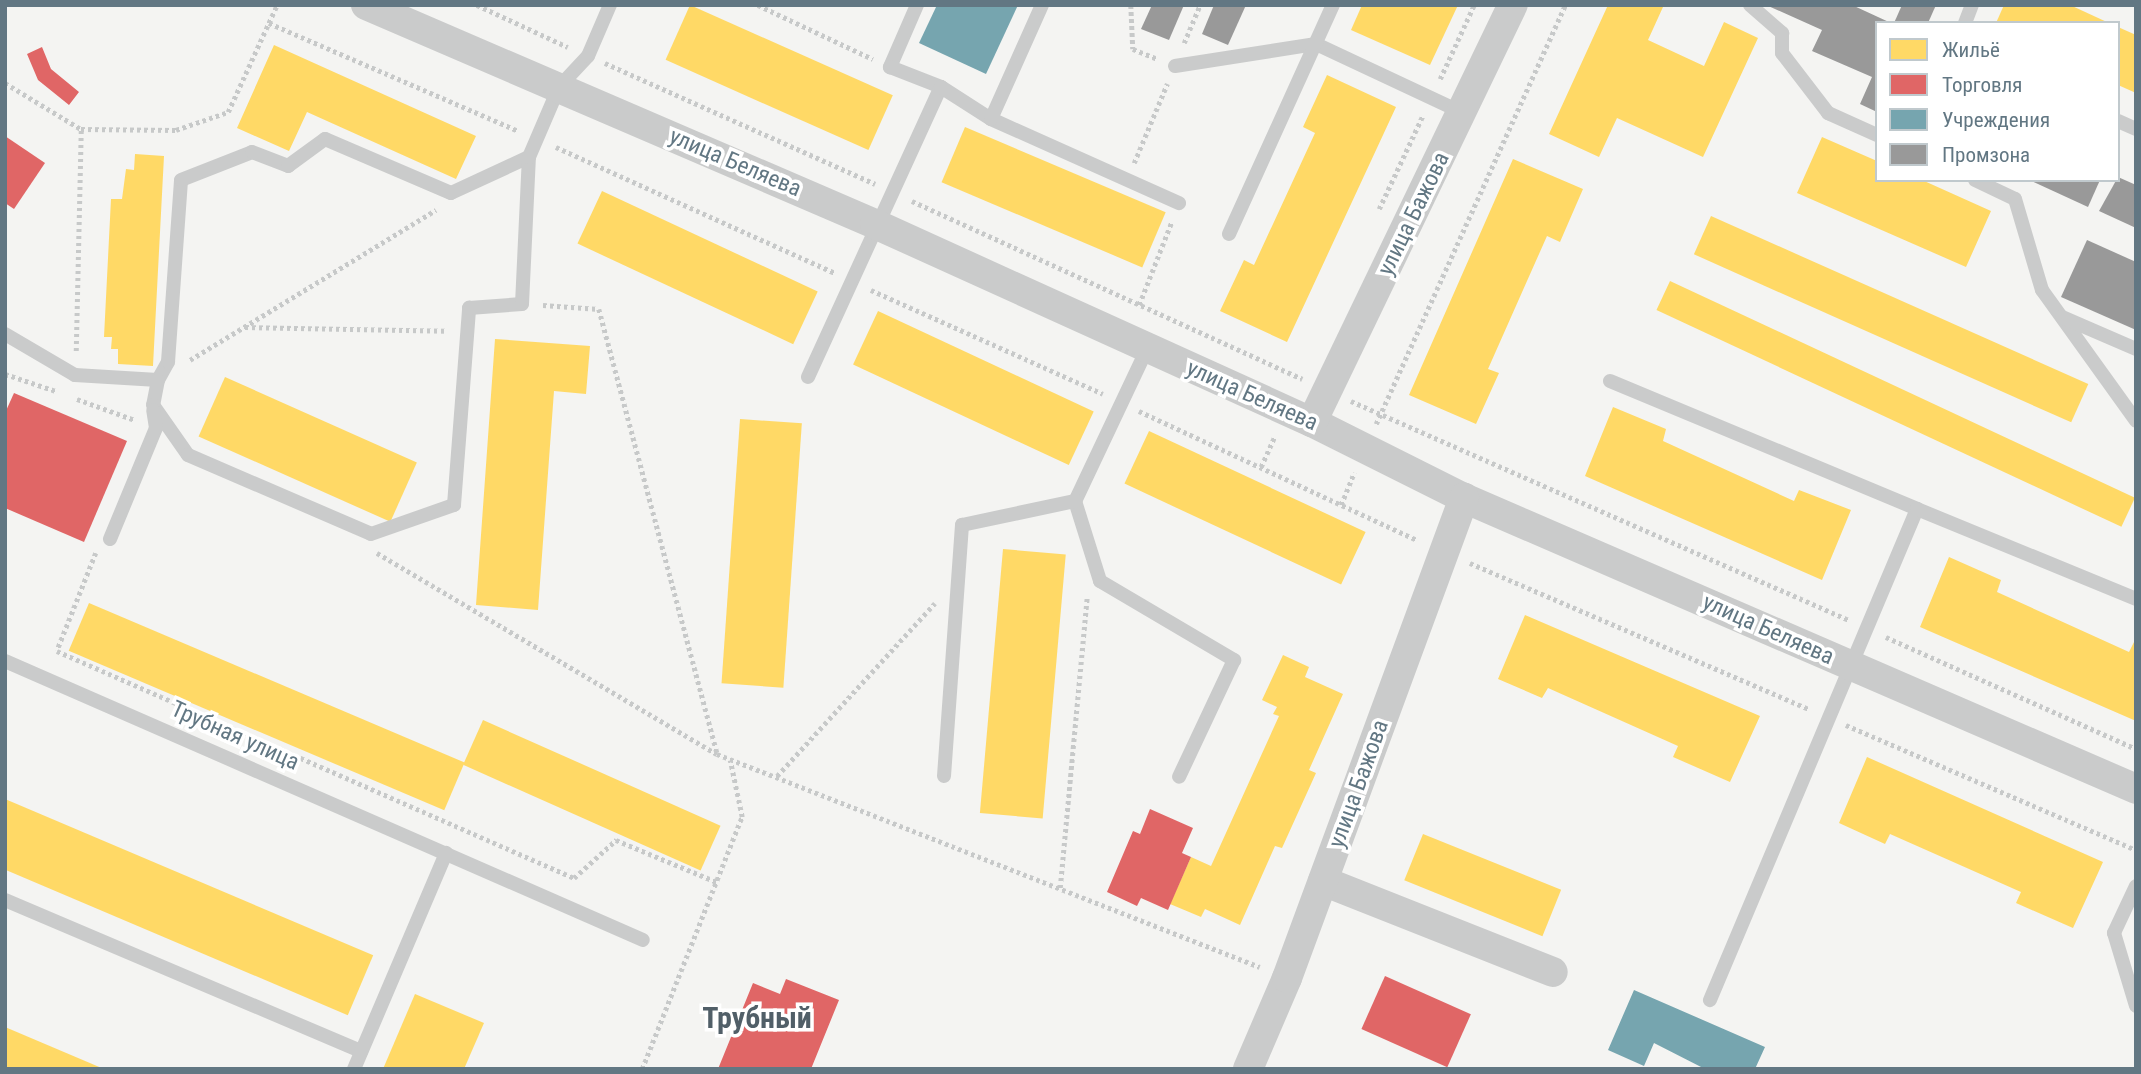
<!DOCTYPE html>
<html>
<head>
<meta charset="utf-8">
<style>
	body { margin:0 }
	#map { position:relative; width:2141px; height:1074px; overflow:hidden; background:#f4f4f2; font-family:"Roboto Condensed",sans-serif }
	div>[style] { position:absolute }
	.homes>* { inset:0; background:#ffd966; transform-origin:0 0 }
	.shops>* { inset:0; background:#e06666; transform-origin:0 0 }
	.public>* { inset:0; background:#76a5af }
	.industry>* { inset:0; background:#999 }
	.path>* { height:4.5px; margin-top:-2.25px; transform-origin:0; background:repeating-linear-gradient(90deg,#c7c9c9 0 3.5px,transparent 0 7px) }
	.lane>* { height:14px; margin:-7px; padding:0 7px; transform-origin:7px; border-radius:7px; background:#cacbcb }
	.street>* { height:30px; margin:-15px; padding:0 15px; transform-origin:15px; border-radius:15px; background:#cacbcb }
	span { translate:-50% -50%; white-space:nowrap; text-align:center; line-height:1.15; -webkit-text-stroke:7px #fff; paint-order:stroke }
	.street-label { font-size:23px; color:#627783 }
	.district-label { font-size:30px; color:#515f68; font-weight:700 }
	.frame { position:absolute; inset:0; border:7px solid #627783; pointer-events:none }
	.legend { position:absolute; left:1875px; top:21px; width:245px; height:161px; box-sizing:border-box; background:#fff; border:2px solid #c0c9cd; margin:0; padding:9px 12px; list-style:none; font-size:21px; color:#627783 }
	.legend li { display:flex; align-items:center; gap:14px; height:35px }
	.legend b { width:35px; border:2px solid #c0c9cd }
</style>
</head>
<body>
<div id="map">
	<div class="homes">
		<div style="left:690px;top:5px;width:222px;height:60px;rotate:24deg"></div>
		<div style="clip-path:polygon(1362px 5px,1458px 5px,1430px 65px,1351px 30px)"></div>
		<div style="clip-path:polygon(1608px 5px,1663px 7px,1648px 40px,1704px 66px,1724px 22px,1758px 38px,1703px 157px,1617px 118px,1599px 157px,1549px 134px)"></div>
		<div style="clip-path:polygon(2004px 5px,2070px 5px,2109px 23px,1996px 23px)"></div>
		<div style="clip-path:polygon(2118px 27px,2136px 35px,2136px 93px,2118px 85px)"></div>
		<div style="clip-path:polygon(274px 45px,476px 136px,456px 179px,307px 112px,289px 151px,237px 128px)"></div>
		<div style="clip-path:polygon(1327px 75px,1396px 107px,1287px 342px,1220px 311px,1244px 260px,1254px 265px,1315px 133px,1303px 127px)"></div>
		<div style="left:965px;top:127px;width:218px;height:60px;rotate:23deg"></div>
		<div style="clip-path:polygon(1822px 137px,1877px 161px,1877px 180px,1922px 180px,1991px 211px,1966px 267px,1797px 193px)"></div>
		<div style="clip-path:polygon(135px 154px,164px 156px,153px 366px,118px 364px,118px 349px,111px 349px,112px 337px,104px 337px,111px 199px,122px 199px,126px 169px,134px 170px)"></div>
		<div style="clip-path:polygon(1513px 159px,1583px 189px,1560px 242px,1547px 236px,1488px 369px,1499px 373px,1476px 424px,1409px 395px)"></div>
		<div style="left:602px;top:191px;width:238px;height:58px;rotate:25deg"></div>
		<div style="left:1711px;top:216px;width:413px;height:42px;rotate:24deg"></div>
		<div style="left:1670px;top:281px;width:513px;height:32px;rotate:25deg"></div>
		<div style="left:878px;top:311px;width:238px;height:59px;rotate:25deg"></div>
		<div style="clip-path:polygon(495px 339px,590px 346px,586px 394px,554px 391px,538px 610px,476px 605px)"></div>
		<div style="left:225px;top:377px;width:210px;height:65px;rotate:24deg"></div>
		<div style="clip-path:polygon(1613px 407px,1666px 429px,1663px 441px,1794px 501px,1799px 490px,1851px 510px,1822px 580px,1585px 476px)"></div>
		<div style="left:740px;top:419px;width:62px;height:265px;rotate:4deg"></div>
		<div style="left:1149px;top:431px;width:239px;height:58px;rotate:25deg"></div>
		<div style="left:1003px;top:549px;width:63px;height:265px;rotate:5deg"></div>
		<div style="clip-path:polygon(1949px 557px,2001px 580px,1997px 592px,2129px 652px,2136px 638px,2136px 721px,1920px 627px)"></div>
		<div style="left:89px;top:603px;width:408px;height:52px;rotate:23deg"></div>
		<div style="clip-path:polygon(1525px 615px,1760px 716px,1730px 782px,1673px 757px,1678px 746px,1548px 688px,1542px 698px,1498px 679px)"></div>
		<div style="clip-path:polygon(1283px 655px,1309px 667px,1305px 677px,1343px 694px,1309px 770px,1316px 773px,1282px 848px,1275px 846px,1240px 925px,1205px 909px,1201px 917px,1170px 904px,1191px 857px,1211px 866px,1279px 716px,1273px 714px,1277px 707px,1262px 700px)"></div>
		<div style="left:483px;top:720px;width:260px;height:49px;rotate:24deg"></div>
		<div style="clip-path:polygon(1867px 757px,2103px 862px,2073px 928px,2016px 903px,2021px 892px,1890px 834px,1885px 844px,1839px 823px)"></div>
		<div style="left:5px;top:799px;width:400px;height:65px;rotate:23deg"></div>
		<div style="left:1423px;top:834px;width:149px;height:50px;rotate:22deg"></div>
		<div style="clip-path:polygon(415px 994px,484px 1023px,464px 1069px,383px 1069px)"></div>
		<div style="clip-path:polygon(5px 1027px,104px 1069px,5px 1069px)"></div>
	</div>
	<div class="shops">
		<div style="clip-path:polygon(42px 47px,51px 69px,79px 92px,69px 105px,38px 80px,27px 54px)"></div>
		<div style="clip-path:polygon(5px 136px,45px 163px,14px 209px,5px 203px)"></div>
		<div style="clip-path:polygon(14px 393px,127px 441px,84px 542px,5px 508px,5px 413px)"></div>
		<div style="clip-path:polygon(1150px 809px,1193px 828px,1182px 853px,1191px 857px,1168px 910px,1141px 898px,1137px 906px,1107px 892px,1133px 831px,1140px 834px)"></div>
		<div style="left:1385px;top:976px;width:94px;height:58px;rotate:24deg"></div>
		<div style="clip-path:polygon(786px 979px,839px 1000px,811px 1069px,718px 1069px,753px 983px,780px 994px)"></div>
	</div>
	<div class="public">
		<div style="clip-path:polygon(937px 5px,1018px 5px,986px 74px,919px 43px)"></div>
		<div style="clip-path:polygon(1634px 990px,1765px 1047px,1755px 1069px,1705px 1069px,1654px 1043px,1644px 1066px,1608px 1050px)"></div>
	</div>
	<div class="industry">
		<div style="clip-path:polygon(1152px 5px,1184px 5px,1169px 40px,1141px 29px)"></div>
		<div style="clip-path:polygon(1214px 5px,1246px 5px,1228px 45px,1202px 34px)"></div>
		<div style="clip-path:polygon(1766px 5px,1852px 5px,1891px 23px,1877px 23px,1877px 112px,1860px 104px,1872px 77px,1812px 51px,1822px 30px)"></div>
		<div style="clip-path:polygon(1902px 5px,1936px 5px,1928px 23px,1894px 23px)"></div>
		<div style="clip-path:polygon(2118px 177px,2136px 185px,2136px 228px,2099px 211px)"></div>
		<div style="clip-path:polygon(2029px 180px,2100px 180px,2088px 207px)"></div>
		<div style="clip-path:polygon(2087px 240px,2136px 262px,2136px 330px,2061px 297px)"></div>
	</div>
	<div class="path">
		<div style="left:477px;top:5px;width:100px;rotate:24.8deg"></div>
		<div style="left:758px;top:5px;width:127px;rotate:25.2deg"></div>
		<div style="left:1131px;top:5px;width:44px;rotate:87.4deg"></div>
		<div style="left:1133px;top:49px;width:27px;rotate:22deg"></div>
		<div style="left:269px;top:23px;width:272px;rotate:23.4deg"></div>
		<div style="left:1184px;top:43px;width:41px;rotate:-67.2deg"></div>
		<div style="left:605px;top:63px;width:296px;rotate:24.1deg"></div>
		<div style="left:1440px;top:79px;width:81px;rotate:-65.3deg"></div>
		<div style="left:5px;top:83px;width:89px;rotate:31.2deg"></div>
		<div style="left:81px;top:129px;width:95px;rotate:0.6deg"></div>
		<div style="left:176px;top:130px;width:55px;rotate:-19.1deg"></div>
		<div style="left:228px;top:112px;width:118px;rotate:-65.4deg"></div>
		<div style="left:556px;top:147px;width:306px;rotate:24.3deg"></div>
		<div style="left:1134px;top:163px;width:86px;rotate:-67.3deg"></div>
		<div style="left:912px;top:201px;width:429px;rotate:24.5deg"></div>
		<div style="left:1379px;top:209px;width:104px;rotate:-64.9deg"></div>
		<div style="left:871px;top:290px;width:254px;rotate:24.1deg"></div>
		<div style="left:543px;top:305px;width:56px;rotate:4.1deg"></div>
		<div style="left:599px;top:309px;width:460px;rotate:75.1deg"></div>
		<div style="left:1139px;top:305px;width:90px;rotate:-68.6deg"></div>
		<div style="left:245px;top:327px;width:201px;rotate:1.1deg"></div>
		<div style="left:76px;top:351px;width:222px;rotate:-88.7deg"></div>
		<div style="left:190px;top:360px;width:288px;rotate:-31.4deg"></div>
		<div style="left:5px;top:374px;width:54px;rotate:18.4deg"></div>
		<div style="left:77px;top:399px;width:62px;rotate:19.9deg"></div>
		<div style="left:1351px;top:401px;width:544px;rotate:23.74deg"></div>
		<div style="left:1139px;top:411px;width:306px;rotate:24.9deg"></div>
		<div style="left:1376px;top:424px;width:460px;rotate:-65.7deg"></div>
		<div style="left:1261px;top:467px;width:34px;rotate:-66deg"></div>
		<div style="left:1341px;top:505px;width:35px;rotate:-68deg"></div>
		<div style="left:96px;top:553px;width:105px;rotate:111.7deg"></div>
		<div style="left:57px;top:651px;width:565px;rotate:23.7deg"></div>
		<div style="left:574px;top:878px;width:57px;rotate:-42.1deg"></div>
		<div style="left:616px;top:840px;width:109px;rotate:22.6deg"></div>
		<div style="left:377px;top:553px;width:395px;rotate:30.6deg"></div>
		<div style="left:717px;top:754px;width:583px;rotate:21.42deg"></div>
		<div style="left:1470px;top:563px;width:369px;rotate:23.3deg"></div>
		<div style="left:1886px;top:637px;width:274px;rotate:24.1deg"></div>
		<div style="left:1846px;top:725px;width:316px;rotate:23.3deg"></div>
		<div style="left:777px;top:776px;width:234px;rotate:-47.6deg"></div>
		<div style="left:1060px;top:888px;width:293px;rotate:-84.7deg"></div>
		<div style="left:642px;top:1069px;width:271px;rotate:-68.4deg"></div>
		<div style="left:742px;top:817px;width:58px;rotate:-101.9deg"></div>
	</div>
	<div class="lane">
		<div style="left:917px;top:5px;width:68px;rotate:113.5deg"></div>
		<div style="left:890px;top:67px;width:55px;rotate:21.4deg"></div>
		<div style="left:1750px;top:5px;width:43px;rotate:41.2deg"></div>
		<div style="left:1782px;top:33px;width:20px;rotate:90deg"></div>
		<div style="left:1782px;top:53px;width:76px;rotate:52.5deg"></div>
		<div style="left:1828px;top:113px;width:54px;rotate:24.2deg"></div>
		<div style="left:1965px;top:23px;width:19px;rotate:-69deg"></div>
		<div style="left:1175px;top:66px;width:143px;rotate:-8.9deg"></div>
		<div style="left:1316px;top:44px;width:162px;rotate:25.1deg"></div>
		<div style="left:991px;top:119px;width:206px;rotate:24.1deg"></div>
		<div style="left:2118px;top:121px;width:20px;rotate:24deg"></div>
		<div style="left:1975px;top:180px;width:44px;rotate:25.4deg"></div>
		<div style="left:2015px;top:199px;width:95px;rotate:73.5deg"></div>
		<div style="left:2042px;top:290px;width:161px;rotate:54.3deg"></div>
		<div style="left:1229px;top:234px;width:252px;rotate:-65.6deg"></div>
		<div style="left:2062px;top:317px;width:81px;rotate:23.4deg"></div>
		<div style="left:5px;top:334px;width:81px;rotate:30.4deg"></div>
		<div style="left:75px;top:375px;width:83px;rotate:3.4deg"></div>
		<div style="left:158px;top:380px;width:21px;rotate:-61deg"></div>
		<div style="left:168px;top:362px;width:182px;rotate:-85.9deg"></div>
		<div style="left:181px;top:180px;width:76px;rotate:-21.5deg"></div>
		<div style="left:252px;top:152px;width:39px;rotate:21deg"></div>
		<div style="left:288px;top:166px;width:46px;rotate:-36.1deg"></div>
		<div style="left:325px;top:139px;width:137px;rotate:23.2deg"></div>
		<div style="left:451px;top:193px;width:86px;rotate:-24.8deg"></div>
		<div style="left:1147px;top:349px;width:168px;rotate:115.3deg"></div>
		<div style="left:1075px;top:501px;width:84px;rotate:72.6deg"></div>
		<div style="left:1100px;top:581px;width:156px;rotate:30.5deg"></div>
		<div style="left:1234px;top:660px;width:129px;rotate:115.2deg"></div>
		<div style="left:808px;top:377px;width:319px;rotate:-65.4deg"></div>
		<div style="left:941px;top:87px;width:59px;rotate:32.6deg"></div>
		<div style="left:991px;top:119px;width:125px;rotate:-65.9deg"></div>
		<div style="left:158px;top:380px;width:25px;rotate:101deg"></div>
		<div style="left:153px;top:405px;width:61px;rotate:55deg"></div>
		<div style="left:188px;top:455px;width:199px;rotate:23.3deg"></div>
		<div style="left:371px;top:534px;width:88px;rotate:-19.3deg"></div>
		<div style="left:454px;top:505px;width:198px;rotate:-85.6deg"></div>
		<div style="left:469px;top:308px;width:53px;rotate:-4.3deg"></div>
		<div style="left:522px;top:304px;width:147px;rotate:-87.3deg"></div>
		<div style="left:529px;top:157px;width:76px;rotate:-66.8deg"></div>
		<div style="left:559px;top:87px;width:42px;rotate:-46.9deg"></div>
		<div style="left:588px;top:56px;width:56px;rotate:-66.7deg"></div>
		<div style="left:1610px;top:381px;width:333px;rotate:22.6deg"></div>
		<div style="left:1917px;top:509px;width:533px;rotate:112.86deg"></div>
		<div style="left:1917px;top:509px;width:237px;rotate:22.3deg"></div>
		<div style="left:110px;top:539px;width:120px;rotate:-67.5deg"></div>
		<div style="left:156px;top:428px;width:18px;rotate:-99deg"></div>
		<div style="left:5px;top:661px;width:696px;rotate:23.62deg"></div>
		<div style="left:944px;top:776px;width:252px;rotate:-85.9deg"></div>
		<div style="left:962px;top:525px;width:116px;rotate:-12deg"></div>
		<div style="left:2136px;top:886px;width:52px;rotate:115.1deg"></div>
		<div style="left:2114px;top:933px;width:76px;rotate:73.2deg"></div>
		<div style="left:5px;top:900px;width:387px;rotate:23deg"></div>
		<div style="left:354px;top:1069px;width:235px;rotate:-66.9deg"></div>
	</div>
	<div class="street">
		<div style="left:366px;top:5px;width:554px;rotate:23.28deg"></div>
		<div style="left:875px;top:224px;width:480px;rotate:24.4deg"></div>
		<div style="left:1312px;top:422px;width:170px;rotate:26.6deg"></div>
		<div style="left:1464px;top:498px;width:732px;rotate:23.41deg"></div>
		<div style="left:1312px;top:422px;width:463px;rotate:-64.3deg"></div>
		<div style="left:1323px;top:881px;width:247px;rotate:21.6deg"></div>
		<div style="left:1248px;top:1069px;width:99px;rotate:-66.8deg"></div>
		<div style="left:1287px;top:978px;width:512px;rotate:-69.76deg"></div>
	</div>
	<div class="street-label">
		<span style="left:735px;top:163px;rotate:23deg">улица Беляева</span>
		<span style="left:1414px;top:214px;rotate:-64deg">улица Бажова</span>
		<span style="left:1252px;top:396px;rotate:24deg">улица Беляева</span>
		<span style="left:1768px;top:630px;rotate:24deg">улица Беляева</span>
		<span style="left:235px;top:736px;rotate:24deg">Трубная улица</span>
		<span style="left:1359px;top:784px;rotate:-70deg">улица Бажова</span>
	</div>
	<div class="district-label">
		<span style="left:757px;top:1018px">Трубный</span>
	</div>
	<div class="frame"></div>
	<ul class="legend">
	<li><b style="height:19px;background:#ffd966"></b>Жильё</li>
	<li><b style="height:19px;background:#e06666"></b>Торговля</li>
	<li><b style="height:19px;background:#76a5af"></b>Учреждения</li>
	<li><b style="height:19px;background:#999"></b>Промзона</li>
	</ul>
</div>
</body>
</html>
